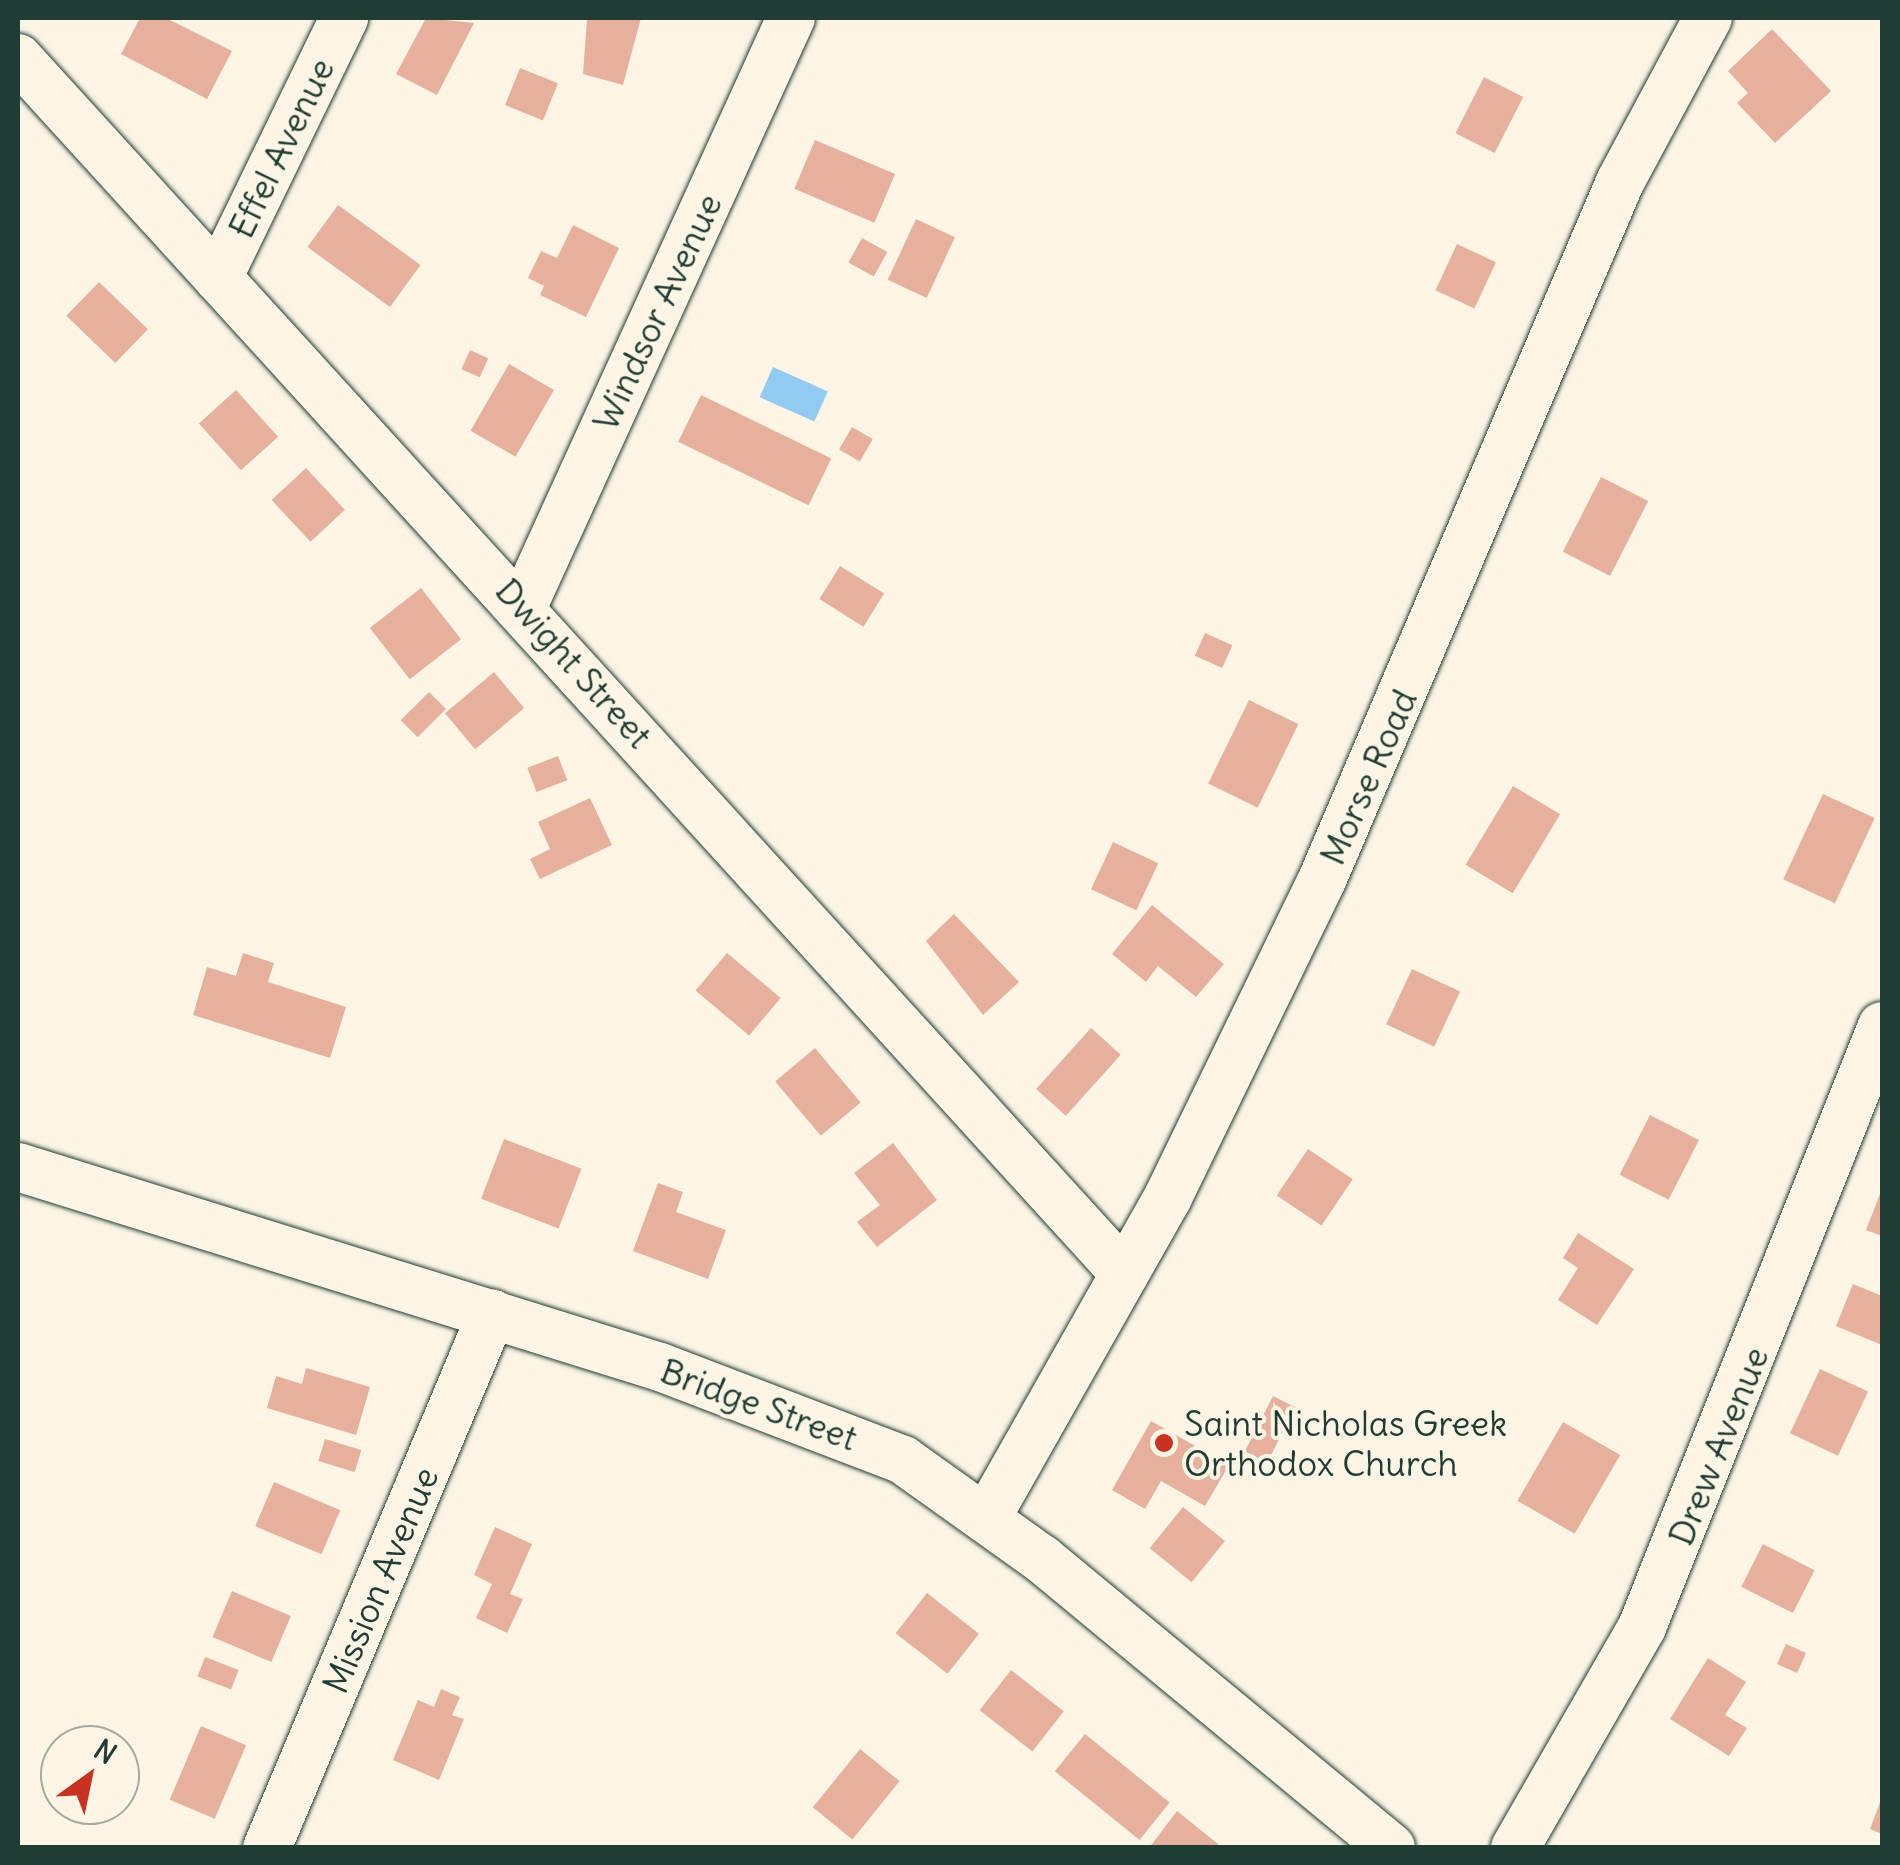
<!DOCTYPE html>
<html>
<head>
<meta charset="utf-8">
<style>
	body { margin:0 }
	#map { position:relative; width:1900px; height:1865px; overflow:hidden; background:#fcf5e5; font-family:Delius,sans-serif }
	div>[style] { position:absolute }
	.water>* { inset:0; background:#91cbf1; transform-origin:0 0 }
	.building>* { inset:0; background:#e6b09c; transform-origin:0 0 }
	.roads { filter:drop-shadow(0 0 2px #1f3d34) drop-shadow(0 0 2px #1f3d34) }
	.minor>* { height:48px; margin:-24px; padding:0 24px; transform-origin:24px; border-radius:24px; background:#fcf5e5 }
	.dots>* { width:28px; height:28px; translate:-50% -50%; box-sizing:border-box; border:5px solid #fcf5e5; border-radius:50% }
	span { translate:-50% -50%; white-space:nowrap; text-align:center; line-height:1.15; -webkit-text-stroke:8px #fcf5e5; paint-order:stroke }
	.street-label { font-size:35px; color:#1f3d34 }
	.poi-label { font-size:35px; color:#1f3d34 }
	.left { translate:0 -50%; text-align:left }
	.frame { position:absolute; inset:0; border:20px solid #1f3d34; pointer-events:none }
	.north { position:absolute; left:40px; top:1725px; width:100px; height:100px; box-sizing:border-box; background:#fcf5e5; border:2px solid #a4ab9e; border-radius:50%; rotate:33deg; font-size:28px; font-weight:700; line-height:40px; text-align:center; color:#1f3d34 }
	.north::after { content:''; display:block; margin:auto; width:35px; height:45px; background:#c8321e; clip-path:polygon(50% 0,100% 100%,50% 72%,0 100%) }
</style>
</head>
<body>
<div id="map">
	<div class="water">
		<div style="left:773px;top:367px;width:60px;height:33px;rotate:24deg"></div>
	</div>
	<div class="building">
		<div style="clip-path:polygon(140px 18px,166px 18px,232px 51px,207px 99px,121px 54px)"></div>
		<div style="clip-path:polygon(426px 18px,474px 23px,437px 95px,396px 74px)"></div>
		<div style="clip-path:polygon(641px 18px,623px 85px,583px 74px,587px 19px)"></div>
		<div style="clip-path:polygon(1772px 29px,1831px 91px,1775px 143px,1737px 103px,1748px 93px,1728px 71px)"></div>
		<div style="left:520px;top:68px;width:41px;height:40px;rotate:22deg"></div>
		<div style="left:1484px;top:77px;width:44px;height:63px;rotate:27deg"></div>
		<div style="left:815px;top:140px;width:87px;height:53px;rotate:23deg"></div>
		<div style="left:338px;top:205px;width:102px;height:52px;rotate:36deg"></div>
		<div style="left:916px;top:219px;width:43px;height:67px;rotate:25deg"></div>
		<div style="clip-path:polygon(573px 225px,619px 248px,586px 317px,540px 295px,544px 286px,528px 278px,541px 251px,557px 258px)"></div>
		<div style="left:862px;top:238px;width:29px;height:28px;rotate:29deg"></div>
		<div style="left:1457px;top:244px;width:43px;height:51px;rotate:25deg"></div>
		<div style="left:99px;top:282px;width:68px;height:47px;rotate:44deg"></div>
		<div style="left:470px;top:350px;width:20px;height:21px;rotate:24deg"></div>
		<div style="left:509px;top:364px;width:52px;height:77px;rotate:30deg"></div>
		<div style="left:236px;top:390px;width:63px;height:50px;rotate:48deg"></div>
		<div style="left:701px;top:395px;width:145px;height:52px;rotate:26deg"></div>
		<div style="left:852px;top:427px;width:24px;height:26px;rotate:30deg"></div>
		<div style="left:306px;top:468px;width:57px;height:47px;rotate:47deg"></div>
		<div style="left:1601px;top:477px;width:53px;height:84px;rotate:27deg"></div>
		<div style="left:840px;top:566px;width:52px;height:39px;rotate:32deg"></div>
		<div style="left:421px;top:588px;width:65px;height:65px;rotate:52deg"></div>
		<div style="left:1205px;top:633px;width:30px;height:25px;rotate:24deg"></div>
		<div style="left:494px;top:672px;width:47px;height:64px;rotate:50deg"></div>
		<div style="left:429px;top:692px;width:24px;height:40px;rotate:45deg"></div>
		<div style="left:1249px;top:700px;width:55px;height:93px;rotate:26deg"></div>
		<div style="left:558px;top:756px;width:26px;height:33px;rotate:69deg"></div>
		<div style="left:1513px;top:786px;width:55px;height:92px;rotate:31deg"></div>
		<div style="left:1823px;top:794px;width:57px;height:94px;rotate:25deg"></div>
		<div style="clip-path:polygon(590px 798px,612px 845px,540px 879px,530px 859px,550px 849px,538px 822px)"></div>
		<div style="left:1113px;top:842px;width:50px;height:52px;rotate:25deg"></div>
		<div style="clip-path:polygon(1152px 905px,1224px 964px,1196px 997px,1158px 966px,1146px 982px,1112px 954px)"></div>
		<div style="clip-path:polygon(954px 914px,1019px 982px,983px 1015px,926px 941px)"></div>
		<div style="clip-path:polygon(243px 953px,274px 963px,268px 982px,346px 1007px,330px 1058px,193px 1015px,207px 967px,236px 976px)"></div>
		<div style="left:727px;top:953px;width:70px;height:49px;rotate:40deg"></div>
		<div style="left:1412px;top:969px;width:53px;height:61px;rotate:25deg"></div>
		<div style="left:1091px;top:1028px;width:40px;height:82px;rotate:42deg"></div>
		<div style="left:815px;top:1048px;width:71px;height:52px;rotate:50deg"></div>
		<div style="left:1650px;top:1115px;width:55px;height:67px;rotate:27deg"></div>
		<div style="left:504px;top:1139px;width:83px;height:64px;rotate:21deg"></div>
		<div style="clip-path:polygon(893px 1143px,937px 1200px,877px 1247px,857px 1222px,880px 1205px,854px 1173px)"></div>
		<div style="left:1308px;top:1149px;width:54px;height:56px;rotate:34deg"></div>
		<div style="clip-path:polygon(658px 1183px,683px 1192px,676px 1212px,726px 1230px,708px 1279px,633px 1251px)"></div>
		<div style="clip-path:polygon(1882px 1189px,1882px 1236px,1866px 1230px)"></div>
		<div style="clip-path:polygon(1578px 1233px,1634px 1269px,1597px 1325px,1558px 1300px,1578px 1268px,1563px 1258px)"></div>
		<div style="clip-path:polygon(1853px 1284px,1882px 1296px,1882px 1345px,1836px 1326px)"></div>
		<div style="clip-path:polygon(306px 1368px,370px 1387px,356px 1435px,267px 1408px,276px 1376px,302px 1384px)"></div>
		<div style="left:1820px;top:1369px;width:53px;height:71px;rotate:25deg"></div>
		<div style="left:1273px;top:1396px;width:25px;height:62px;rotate:27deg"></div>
		<div style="clip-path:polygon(1151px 1421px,1229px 1465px,1205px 1506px,1161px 1481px,1145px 1509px,1112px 1490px)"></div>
		<div style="left:1563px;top:1422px;width:66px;height:91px;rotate:30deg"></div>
		<div style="left:325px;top:1439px;width:38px;height:23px;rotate:17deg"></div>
		<div style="left:274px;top:1482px;width:72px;height:48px;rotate:23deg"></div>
		<div style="left:1183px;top:1507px;width:54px;height:53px;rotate:39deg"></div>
		<div style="clip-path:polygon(495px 1527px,532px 1544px,510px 1594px,523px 1599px,507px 1633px,476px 1618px,492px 1584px,474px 1575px)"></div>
		<div style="left:1763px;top:1544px;width:58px;height:48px;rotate:27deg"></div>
		<div style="left:232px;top:1591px;width:64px;height:50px;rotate:23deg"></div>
		<div style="left:927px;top:1593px;width:66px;height:51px;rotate:38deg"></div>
		<div style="left:1786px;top:1644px;width:22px;height:22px;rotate:24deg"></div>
		<div style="left:205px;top:1657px;width:36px;height:21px;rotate:21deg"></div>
		<div style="clip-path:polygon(1708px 1658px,1746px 1682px,1725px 1715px,1747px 1728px,1729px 1756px,1670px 1719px)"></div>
		<div style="left:1011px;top:1670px;width:67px;height:51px;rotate:38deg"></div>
		<div style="clip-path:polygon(441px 1689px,460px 1697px,452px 1715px,464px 1719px,439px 1780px,393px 1760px,418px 1700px,434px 1707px)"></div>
		<div style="left:201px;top:1726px;width:49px;height:80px;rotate:23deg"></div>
		<div style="left:1085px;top:1734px;width:109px;height:48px;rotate:39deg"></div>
		<div style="left:860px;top:1749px;width:51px;height:75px;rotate:39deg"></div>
		<div style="clip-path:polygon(1882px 1797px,1882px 1834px,1870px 1829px)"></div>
		<div style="clip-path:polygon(1177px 1811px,1223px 1848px,1149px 1848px)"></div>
	</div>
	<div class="roads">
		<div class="minor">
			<div style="left:18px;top:58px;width:1644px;rotate:47.69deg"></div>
			<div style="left:218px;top:278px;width:289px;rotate:-64.1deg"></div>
			<div style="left:523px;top:606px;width:646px;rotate:-65.5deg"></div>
			<div style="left:18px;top:1167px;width:672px;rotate:17.3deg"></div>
			<div style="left:660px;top:1367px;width:260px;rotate:20.9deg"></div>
			<div style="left:903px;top:1460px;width:171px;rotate:35.5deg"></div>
			<div style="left:1042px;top:1559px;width:453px;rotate:39.6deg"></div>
			<div style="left:987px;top:1517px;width:368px;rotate:-60.5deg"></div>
			<div style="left:1168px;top:1197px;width:352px;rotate:-64.1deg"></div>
			<div style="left:1322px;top:880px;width:759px;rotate:-66.88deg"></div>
			<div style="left:1620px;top:182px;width:186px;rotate:-61.8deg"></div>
			<div style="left:267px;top:1848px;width:580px;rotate:-67.19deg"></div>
			<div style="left:1515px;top:1848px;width:255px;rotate:-60.1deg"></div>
			<div style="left:1642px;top:1627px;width:647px;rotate:-68.23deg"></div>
		</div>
	</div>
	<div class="dots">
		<div style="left:1164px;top:1443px;background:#c8321e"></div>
	</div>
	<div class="street-label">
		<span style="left:281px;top:148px;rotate:-64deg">Effel Avenue</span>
		<span style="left:657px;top:312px;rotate:-65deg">Windsor Avenue</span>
		<span style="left:574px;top:663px;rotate:48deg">Dwight Street</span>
		<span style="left:1368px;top:777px;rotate:-66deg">Morse Road</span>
		<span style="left:759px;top:1404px;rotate:20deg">Bridge Street</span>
		<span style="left:1718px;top:1446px;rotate:-68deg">Drew Avenue</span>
		<span style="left:380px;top:1580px;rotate:-67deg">Mission Avenue</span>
	</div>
	<div class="poi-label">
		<span class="left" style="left:1184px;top:1443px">Saint Nicholas Greek<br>Orthodox Church</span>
	</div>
	<div class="frame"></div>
	<div class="north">N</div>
</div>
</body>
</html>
